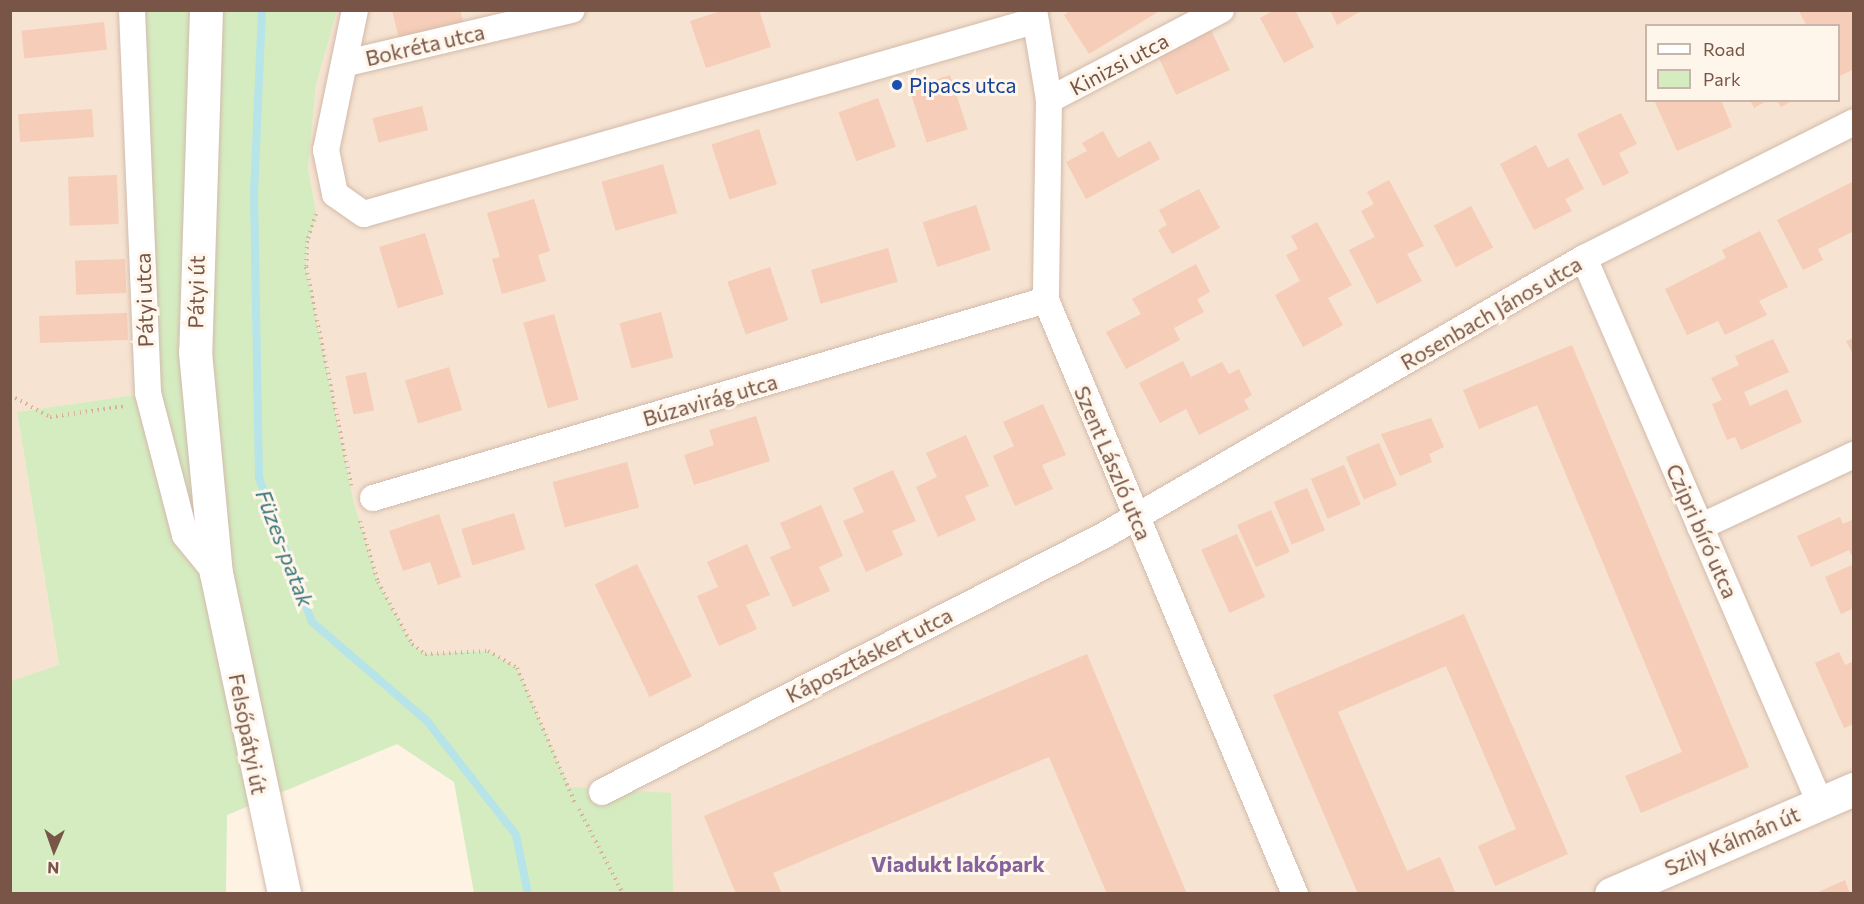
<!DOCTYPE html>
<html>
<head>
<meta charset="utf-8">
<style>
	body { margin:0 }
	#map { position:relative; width:1864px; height:904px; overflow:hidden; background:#fef2e3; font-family:Commissioner,sans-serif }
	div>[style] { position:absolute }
	.residential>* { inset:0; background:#f6e3d1 }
	.green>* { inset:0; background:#d5ecc0 }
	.stream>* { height:8px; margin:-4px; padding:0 4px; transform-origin:4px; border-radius:4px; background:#b6e4e9 }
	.building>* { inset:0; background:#f5cdb8; transform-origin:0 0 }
	.path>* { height:4px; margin-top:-2px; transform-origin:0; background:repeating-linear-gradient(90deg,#dab09b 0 1.5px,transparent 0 6px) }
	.roads { filter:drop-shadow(0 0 2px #d2baab) drop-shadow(0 0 2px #d2baab) }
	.street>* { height:26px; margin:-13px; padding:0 13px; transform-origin:13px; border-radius:13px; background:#fff }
	.secondary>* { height:33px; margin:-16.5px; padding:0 16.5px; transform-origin:16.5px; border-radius:16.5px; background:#fff }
	.dots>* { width:16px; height:16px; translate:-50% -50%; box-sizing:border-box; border:3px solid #fff6eb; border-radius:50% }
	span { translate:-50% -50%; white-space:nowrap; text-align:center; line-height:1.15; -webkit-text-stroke:6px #fff6eb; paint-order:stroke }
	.street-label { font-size:21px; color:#785547 }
	.transit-label { font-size:21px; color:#164399 }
	.left { translate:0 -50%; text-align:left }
	.water-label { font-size:22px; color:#3a777e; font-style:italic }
	.neighbourhood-label { font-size:22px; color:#85629c; font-weight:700 }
	.frame { position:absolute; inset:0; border:12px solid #785547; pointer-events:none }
	.legend { position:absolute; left:1645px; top:24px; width:195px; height:78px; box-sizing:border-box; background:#fff6eb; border:2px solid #c9b6a9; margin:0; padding:8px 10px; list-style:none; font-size:18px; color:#785547 }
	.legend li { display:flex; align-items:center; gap:12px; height:30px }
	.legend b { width:30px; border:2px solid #c9b6a9 }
	.north { position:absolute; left:24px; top:820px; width:60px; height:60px; -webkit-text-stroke:4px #fff6eb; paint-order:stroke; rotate:182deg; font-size:16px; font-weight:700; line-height:24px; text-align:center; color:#785547 }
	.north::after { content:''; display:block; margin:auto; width:21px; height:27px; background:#785547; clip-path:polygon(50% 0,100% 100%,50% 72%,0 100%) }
</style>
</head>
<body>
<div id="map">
	<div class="residential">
		<div style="clip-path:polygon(11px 11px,132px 11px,148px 393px,17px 412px,59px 666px,11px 681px)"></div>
		<div style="clip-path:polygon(evenodd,337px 11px,1853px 11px,1853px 893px,623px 893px,453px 654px,425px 654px,412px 644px,378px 582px,354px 503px,306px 267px,307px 241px,317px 217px,308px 168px,316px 85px,337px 11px,1646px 26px,1838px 26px,1838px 100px,1646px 100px,1646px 26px)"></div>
	</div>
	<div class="green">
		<div style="clip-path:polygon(132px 11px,337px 11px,316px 85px,308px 168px,317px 217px,307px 241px,306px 267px,354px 503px,378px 582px,412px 644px,425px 654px,488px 651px,517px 668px,569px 787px,671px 793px,673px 893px,474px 893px,454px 782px,397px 744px,227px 815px,226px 893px,11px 894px,11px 681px,59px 665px,17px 412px,148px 393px)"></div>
	</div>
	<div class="stream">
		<div style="left:262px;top:10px;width:182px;rotate:92.5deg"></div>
		<div style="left:254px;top:192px;width:286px;rotate:89deg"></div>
		<div style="left:259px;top:478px;width:153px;rotate:69.8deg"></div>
		<div style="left:312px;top:622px;width:152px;rotate:40.7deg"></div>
		<div style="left:427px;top:721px;width:145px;rotate:52deg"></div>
		<div style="left:516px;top:835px;width:60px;rotate:78.5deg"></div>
	</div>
	<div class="building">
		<div style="clip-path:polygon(392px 10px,460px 10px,464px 25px,400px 43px)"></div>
		<div style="clip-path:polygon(724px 10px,759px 10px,771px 47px,706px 68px,690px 21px)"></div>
		<div style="clip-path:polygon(1072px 10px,1161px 10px,1089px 54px,1064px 15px)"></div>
		<div style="clip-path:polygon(1274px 10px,1295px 10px,1314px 47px,1284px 63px,1260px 18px)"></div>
		<div style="clip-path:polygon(1330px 10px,1363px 10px,1337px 25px)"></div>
		<div style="clip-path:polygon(1798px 10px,1854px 10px,1854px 69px,1838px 77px,1838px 26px,1807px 26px)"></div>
		<div style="left:104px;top:22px;width:28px;height:83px;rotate:84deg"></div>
		<div style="left:1211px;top:30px;width:44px;height:59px;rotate:65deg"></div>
		<div style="left:950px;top:75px;width:57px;height:43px;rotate:72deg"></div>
		<div style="left:878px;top:98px;width:52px;height:42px;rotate:70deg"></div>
		<div style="clip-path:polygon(1654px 100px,1721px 100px,1732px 127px,1677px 151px)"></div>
		<div style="clip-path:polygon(1750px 100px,1768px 100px,1754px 108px)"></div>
		<div style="clip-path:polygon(1777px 100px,1793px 100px,1781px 107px)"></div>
		<div style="left:422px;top:106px;width:25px;height:51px;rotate:76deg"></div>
		<div style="left:92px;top:109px;width:28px;height:74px;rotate:86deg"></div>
		<div style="clip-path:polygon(1621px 113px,1637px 144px,1619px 153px,1629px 173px,1603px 186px,1577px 134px)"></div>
		<div style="left:759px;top:129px;width:58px;height:50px;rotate:72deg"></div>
		<div style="clip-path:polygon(1103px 131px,1118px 158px,1150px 141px,1160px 159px,1086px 199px,1066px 162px,1087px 151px,1082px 143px)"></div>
		<div style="clip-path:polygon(1536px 145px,1548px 168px,1568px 158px,1584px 189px,1565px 199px,1572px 211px,1534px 230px,1500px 164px)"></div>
		<div style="left:663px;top:164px;width:51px;height:64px;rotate:74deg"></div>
		<div style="left:117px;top:175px;width:49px;height:49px;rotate:88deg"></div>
		<div style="clip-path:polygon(1389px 180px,1424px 246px,1407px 254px,1422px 281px,1377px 304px,1349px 250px,1375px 237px,1361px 211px,1374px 204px,1367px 192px)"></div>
		<div style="clip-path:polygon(1854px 181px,1854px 231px,1818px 249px,1823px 260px,1803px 270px,1777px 220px)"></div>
		<div style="clip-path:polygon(1199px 189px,1220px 228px,1172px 254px,1158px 230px,1167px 225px,1159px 210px)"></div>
		<div style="clip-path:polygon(534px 199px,550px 251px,538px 255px,546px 281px,502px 294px,492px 259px,500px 257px,487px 213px)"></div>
		<div style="left:976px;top:205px;width:47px;height:56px;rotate:72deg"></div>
		<div style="left:1471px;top:206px;width:47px;height:42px;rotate:62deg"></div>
		<div style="clip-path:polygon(1317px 222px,1352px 285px,1328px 298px,1343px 325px,1303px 347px,1275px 295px,1300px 281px,1286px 255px,1298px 249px,1291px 236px)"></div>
		<div style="clip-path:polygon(1760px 231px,1788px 287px,1759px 301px,1767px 315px,1725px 335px,1718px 321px,1687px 335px,1665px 289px,1726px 258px,1722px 250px)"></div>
		<div style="left:425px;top:233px;width:64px;height:48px;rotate:73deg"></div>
		<div style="left:888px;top:248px;width:35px;height:80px;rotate:74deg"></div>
		<div style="left:125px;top:259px;width:34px;height:50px;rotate:88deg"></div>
		<div style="clip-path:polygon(1196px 264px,1210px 292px,1197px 299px,1204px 312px,1174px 328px,1180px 340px,1126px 369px,1106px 332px,1141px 314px,1132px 299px)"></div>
		<div style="left:770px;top:267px;width:56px;height:45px;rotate:71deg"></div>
		<div style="left:661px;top:312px;width:47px;height:43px;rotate:75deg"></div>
		<div style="left:127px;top:313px;width:27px;height:88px;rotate:88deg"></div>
		<div style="left:554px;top:314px;width:89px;height:32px;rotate:74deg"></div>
		<div style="clip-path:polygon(1854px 338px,1854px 356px,1846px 341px)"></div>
		<div style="clip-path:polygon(1773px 339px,1789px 372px,1744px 392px,1750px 406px,1787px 389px,1802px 422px,1741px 450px,1735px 437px,1727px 440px,1712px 404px,1722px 400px,1711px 378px,1739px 365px,1735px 356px)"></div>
		<div style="clip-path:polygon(1572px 345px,1749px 767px,1641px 813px,1625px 776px,1682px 752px,1537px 405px,1479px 429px,1463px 390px)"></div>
		<div style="clip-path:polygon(1183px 361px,1191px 377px,1222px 362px,1229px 374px,1239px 369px,1252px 395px,1244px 400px,1249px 409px,1199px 435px,1186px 409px,1160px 423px,1139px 383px)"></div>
		<div style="left:449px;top:367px;width:45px;height:46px;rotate:73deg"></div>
		<div style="left:366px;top:372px;width:39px;height:21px;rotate:78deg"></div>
		<div style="clip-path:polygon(1043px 404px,1066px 455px,1042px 465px,1053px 489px,1015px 506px,993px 456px,1014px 446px,1003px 422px)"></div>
		<div style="clip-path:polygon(756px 416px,770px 461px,694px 485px,684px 455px,714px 445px,709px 430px)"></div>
		<div style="clip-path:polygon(1431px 418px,1444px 447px,1429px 454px,1432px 462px,1400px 476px,1381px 434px)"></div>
		<div style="clip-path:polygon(966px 435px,989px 486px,965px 496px,976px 520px,938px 537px,916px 487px,937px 477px,926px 453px)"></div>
		<div style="left:1379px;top:443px;width:46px;height:36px;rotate:67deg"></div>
		<div style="left:627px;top:462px;width:47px;height:77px;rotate:75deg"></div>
		<div style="left:1344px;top:465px;width:43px;height:36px;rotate:67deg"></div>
		<div style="clip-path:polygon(893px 470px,916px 521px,892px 531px,903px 555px,866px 572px,843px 521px,864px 512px,853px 488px)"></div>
		<div style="left:1307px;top:488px;width:46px;height:36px;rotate:67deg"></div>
		<div style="clip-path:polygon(821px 505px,843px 556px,819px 567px,830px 591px,793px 607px,770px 557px,791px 548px,780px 523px)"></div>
		<div style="left:1271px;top:510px;width:46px;height:37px;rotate:66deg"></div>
		<div style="left:514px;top:513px;width:38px;height:55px;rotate:73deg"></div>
		<div style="clip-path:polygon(439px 514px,461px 577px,438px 585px,430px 562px,403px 571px,389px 531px)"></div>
		<div style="clip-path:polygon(1840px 517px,1843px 524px,1854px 519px,1854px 560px,1849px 550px,1811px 567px,1797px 536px)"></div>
		<div style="left:1237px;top:534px;width:69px;height:39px;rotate:66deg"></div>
		<div style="clip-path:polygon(747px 544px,770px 595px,746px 605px,757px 629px,719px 646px,697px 596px,718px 587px,707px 562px)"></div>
		<div style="left:637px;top:564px;width:125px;height:47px;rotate:64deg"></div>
		<div style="clip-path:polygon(1854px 564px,1854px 608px,1841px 614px,1825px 577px)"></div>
		<div style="clip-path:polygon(1464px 614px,1568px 854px,1495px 886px,1478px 846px,1516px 829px,1446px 666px,1338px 712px,1407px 871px,1440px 857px,1456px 894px,1358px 894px,1273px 695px)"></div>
		<div style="clip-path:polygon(1839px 652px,1845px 665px,1854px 661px,1854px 724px,1844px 728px,1815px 663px)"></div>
		<div style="clip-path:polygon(1087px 654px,1187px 894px,1107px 894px,1049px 757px,773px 873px,782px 894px,736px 894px,704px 816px)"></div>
		<div style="clip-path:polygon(1845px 880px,1850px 894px,1814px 894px)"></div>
	</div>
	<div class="path">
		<div style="left:316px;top:214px;width:28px;rotate:108deg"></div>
		<div style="left:307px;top:241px;width:26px;rotate:92deg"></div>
		<div style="left:306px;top:267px;width:223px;rotate:78.3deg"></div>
		<div style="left:10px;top:395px;width:46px;rotate:28.8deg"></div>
		<div style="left:50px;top:417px;width:77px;rotate:-8.2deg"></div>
		<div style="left:360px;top:521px;width:64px;rotate:73.6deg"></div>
		<div style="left:378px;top:582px;width:71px;rotate:61.3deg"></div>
		<div style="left:412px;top:644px;width:16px;rotate:38deg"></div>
		<div style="left:425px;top:654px;width:63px;rotate:-2.7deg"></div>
		<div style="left:488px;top:651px;width:34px;rotate:30deg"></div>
		<div style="left:517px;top:668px;width:147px;rotate:66.8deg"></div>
		<div style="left:579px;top:809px;width:96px;rotate:62.6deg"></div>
	</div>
	<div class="roads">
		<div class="street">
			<div style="left:132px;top:10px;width:383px;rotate:87.6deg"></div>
			<div style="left:148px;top:393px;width:147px;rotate:75.4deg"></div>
			<div style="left:185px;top:535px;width:49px;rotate:50.8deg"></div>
			<div style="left:355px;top:10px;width:143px;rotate:101.7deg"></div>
			<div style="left:326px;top:150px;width:45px;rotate:78.4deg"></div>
			<div style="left:335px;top:194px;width:35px;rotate:35deg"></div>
			<div style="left:364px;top:214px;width:697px;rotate:-16.07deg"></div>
			<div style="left:1034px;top:10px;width:91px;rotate:80.5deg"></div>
			<div style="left:1049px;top:100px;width:200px;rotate:90.9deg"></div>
			<div style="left:1046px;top:300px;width:644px;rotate:67.26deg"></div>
			<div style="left:347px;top:63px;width:231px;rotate:-13.3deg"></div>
			<div style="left:1049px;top:100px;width:194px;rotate:-27.6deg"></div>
			<div style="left:1584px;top:258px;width:594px;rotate:66.59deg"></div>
			<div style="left:373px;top:498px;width:702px;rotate:-16.39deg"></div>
			<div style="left:1700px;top:527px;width:170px;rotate:-25.1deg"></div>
			<div style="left:602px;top:792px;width:563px;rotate:-27.07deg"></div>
			<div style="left:1103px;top:536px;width:556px;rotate:-30.03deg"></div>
			<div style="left:1584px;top:258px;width:302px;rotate:-26.7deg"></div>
		</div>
		<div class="secondary">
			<div style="left:206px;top:10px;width:342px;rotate:91.8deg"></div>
			<div style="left:195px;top:352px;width:222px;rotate:84.6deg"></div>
			<div style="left:216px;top:573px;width:328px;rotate:78deg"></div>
			<div style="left:1611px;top:894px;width:265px;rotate:-23.4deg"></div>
		</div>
	</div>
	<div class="dots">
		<div style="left:897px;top:85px;background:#1a4fb4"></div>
	</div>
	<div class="street-label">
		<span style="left:425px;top:45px;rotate:-13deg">Bokréta utca</span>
		<span style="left:1119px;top:64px;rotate:-28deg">Kinizsi utca</span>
		<span style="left:196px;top:292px;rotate:-89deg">Pátyi út</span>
		<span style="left:144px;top:300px;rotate:-92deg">Pátyi utca</span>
		<span style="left:1491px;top:313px;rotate:-30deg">Rosenbach János utca</span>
		<span style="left:710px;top:400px;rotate:-16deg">Búzavirág utca</span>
		<span style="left:1113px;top:463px;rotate:67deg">Szent László utca</span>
		<span style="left:1702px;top:531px;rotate:66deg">Czipri bíró utca</span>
		<span style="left:869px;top:655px;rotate:-27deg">Káposztáskert utca</span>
		<span style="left:248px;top:734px;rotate:79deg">Felsőpátyi út</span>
		<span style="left:1732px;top:841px;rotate:-23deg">Szily Kálmán út</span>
	</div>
	<div class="transit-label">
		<span class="left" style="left:909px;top:85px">Pipacs utca</span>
	</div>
	<div class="water-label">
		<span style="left:285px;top:548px;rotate:69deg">Füzes-patak</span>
	</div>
	<div class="neighbourhood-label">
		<span style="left:958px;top:864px">Viadukt lakópark</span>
	</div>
	<div class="frame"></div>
	<ul class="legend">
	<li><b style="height:8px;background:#fff"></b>Road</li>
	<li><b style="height:16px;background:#d5ecc0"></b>Park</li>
	</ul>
	<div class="north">N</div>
</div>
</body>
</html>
